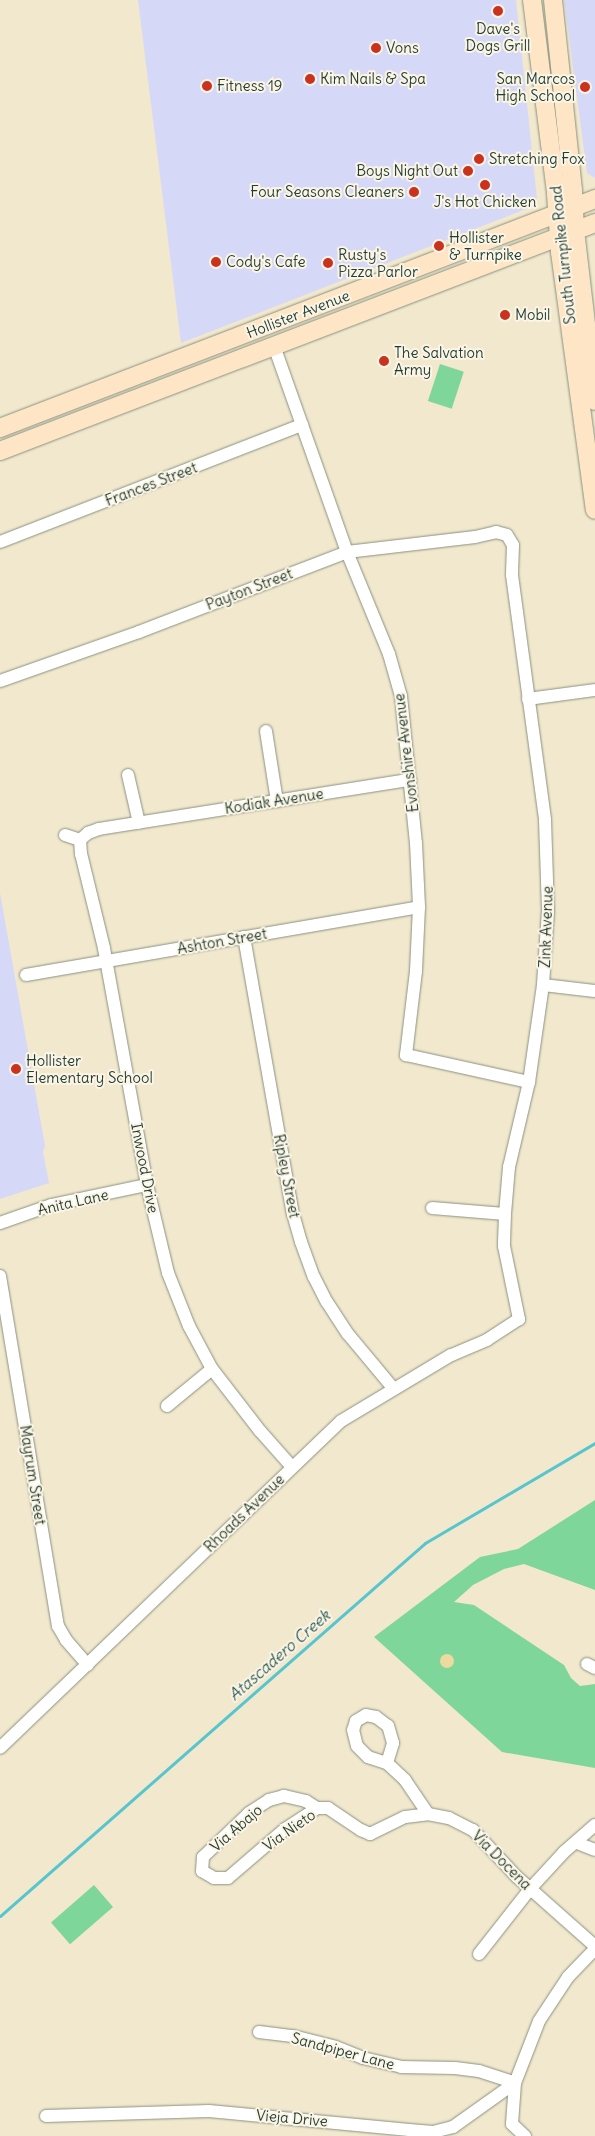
<!DOCTYPE html>
<html>
<head>
<meta charset="utf-8">
<style>
	body { margin:0 }
	#map { position:relative; width:595px; height:2136px; overflow:hidden; background:#f1e8cd; font-family:Delius,sans-serif }
	div>[style] { position:absolute }
	.built>* { inset:0; background:#d6d8f8 }
	.green>* { inset:0; background:#7fd69a; transform-origin:0 0 }
	.sand>* { inset:0; background:#eeda9e }
	.round { border-radius:50% }
	.stream>* { height:3px; margin:-1.5px; padding:0 1.5px; transform-origin:1.5px; border-radius:1.5px; background:#57c5cd }
	.roads { filter:drop-shadow(0 0 1px #889280) drop-shadow(0 0 1px #889280) }
	.street>* { height:12px; margin:-6px; padding:0 6px; transform-origin:6px; border-radius:6px; background:#fff }
	.secondary>* { height:18px; margin:-9px; padding:0 9px; transform-origin:9px; border-radius:9px; background:#fde5c5 }
	.dots>* { width:14px; height:14px; translate:-50% -50%; box-sizing:border-box; border:2px solid #fcf5e5; border-radius:50% }
	span { translate:-50% -50%; white-space:nowrap; text-align:center; line-height:1.15; -webkit-text-stroke:4px #fcf5e5; paint-order:stroke }
	.poi-label { font-size:15px; color:#1f3d34 }
	.left { translate:0 -50%; text-align:left }
	.right { translate:-100% -50%; text-align:right }
	.street-label { font-size:15px; color:#1f3d34 }
	.water-label { font-size:16px; color:#2d5f5a; font-style:italic }
</style>
</head>
<body>
<div id="map">
	<div class="built">
		<div style="clip-path:polygon(138px 0,516px 0,537px 199px,534px 206px,181px 343px)"></div>
		<div style="clip-path:polygon(564px 0,595px 0,595px 178px,587px 173px)"></div>
		<div style="clip-path:polygon(0 893px,45px 1146px,43px 1152px,49px 1183px,0 1199px)"></div>
	</div>
	<div class="green">
		<div style="left:440px;top:364px;width:25px;height:39px;rotate:18deg"></div>
		<div style="clip-path:polygon(595px 1500px,595px 1590px,524px 1564px,504px 1569px,473px 1585px,454px 1602px,474px 1605px,564px 1665px,571px 1678px,580px 1686px,595px 1684px,595px 1768px,502px 1752px,374px 1637px,480px 1557px,518px 1549px)"></div>
		<div style="left:94px;top:1885px;width:29px;height:57px;rotate:49deg"></div>
	</div>
	<div class="sand">
		<div class="round" style="left:440px;top:1654px;width:14px;height:14px"></div>
	</div>
	<div class="stream">
		<div style="left:0;top:1916px;width:565px;rotate:-41.27deg"></div>
		<div style="left:425px;top:1543px;width:197px;rotate:-30.5deg"></div>
	</div>
	<div class="roads">
		<div class="street">
			<div style="left:274px;top:346px;width:219px;rotate:70.5deg"></div>
			<div style="left:347px;top:552px;width:110px;rotate:67.6deg"></div>
			<div style="left:389px;top:654px;width:44px;rotate:74.1deg"></div>
			<div style="left:401px;top:696px;width:148px;rotate:84.2deg"></div>
			<div style="left:416px;top:843px;width:64px;rotate:87.3deg"></div>
			<div style="left:419px;top:907px;width:64px;rotate:92.7deg"></div>
			<div style="left:416px;top:971px;width:85px;rotate:96.8deg"></div>
			<div style="left:406px;top:1055px;width:126px;rotate:12.4deg"></div>
			<div style="left:0;top:542px;width:324px;rotate:-21.2deg"></div>
			<div style="left:0;top:681px;width:147px;rotate:-19.4deg"></div>
			<div style="left:139px;top:632px;width:223px;rotate:-21deg"></div>
			<div style="left:347px;top:552px;width:129px;rotate:-6.7deg"></div>
			<div style="left:475px;top:537px;width:22px;rotate:-13deg"></div>
			<div style="left:496px;top:532px;width:11px;rotate:15deg"></div>
			<div style="left:507px;top:535px;width:12px;rotate:59deg"></div>
			<div style="left:513px;top:545px;width:30px;rotate:92deg"></div>
			<div style="left:512px;top:575px;width:247px;rotate:82.3deg"></div>
			<div style="left:545px;top:820px;width:91px;rotate:88.1deg"></div>
			<div style="left:548px;top:911px;width:74px;rotate:93.9deg"></div>
			<div style="left:543px;top:985px;width:98px;rotate:98.2deg"></div>
			<div style="left:529px;top:1082px;width:87px;rotate:103.2deg"></div>
			<div style="left:509px;top:1167px;width:47px;rotate:94.9deg"></div>
			<div style="left:505px;top:1214px;width:32px;rotate:92deg"></div>
			<div style="left:504px;top:1246px;width:75px;rotate:78.4deg"></div>
			<div style="left:519px;top:1319px;width:38px;rotate:147deg"></div>
			<div style="left:487px;top:1340px;width:39px;rotate:157deg"></div>
			<div style="left:451px;top:1355px;width:128px;rotate:149deg"></div>
			<div style="left:341px;top:1421px;width:472px;rotate:136.2deg"></div>
			<div style="left:528px;top:699px;width:68px;rotate:-7.7deg"></div>
			<div style="left:266px;top:731px;width:71px;rotate:81.1deg"></div>
			<div style="left:128px;top:775px;width:49px;rotate:77.1deg"></div>
			<div style="left:65px;top:835px;width:16px;rotate:18deg"></div>
			<div style="left:244px;top:937px;width:281px;rotate:80deg"></div>
			<div style="left:293px;top:1214px;width:29px;rotate:74deg"></div>
			<div style="left:301px;top:1242px;width:37px;rotate:70deg"></div>
			<div style="left:314px;top:1277px;width:28px;rotate:63deg"></div>
			<div style="left:327px;top:1302px;width:38px;rotate:57deg"></div>
			<div style="left:348px;top:1334px;width:70px;rotate:50.2deg"></div>
			<div style="left:26px;top:975px;width:399px;rotate:-9.8deg"></div>
			<div style="left:543px;top:985px;width:52px;rotate:6.6deg"></div>
			<div style="left:432px;top:1208px;width:73px;rotate:4.7deg"></div>
			<div style="left:0;top:1223px;width:54px;rotate:-19.4deg"></div>
			<div style="left:51px;top:1205px;width:98px;rotate:-11.8deg"></div>
			<div style="left:0;top:1276px;width:355px;rotate:80.6deg"></div>
			<div style="left:58px;top:1626px;width:16px;rotate:60deg"></div>
			<div style="left:66px;top:1640px;width:33px;rotate:49deg"></div>
			<div style="left:167px;top:1406px;width:58px;rotate:-39.4deg"></div>
			<div style="left:292px;top:1467px;width:48px;rotate:-131.6deg"></div>
			<div style="left:260px;top:1431px;width:78px;rotate:-127.7deg"></div>
			<div style="left:212px;top:1369px;width:49px;rotate:-118.1deg"></div>
			<div style="left:189px;top:1326px;width:57px;rotate:-111.6deg"></div>
			<div style="left:168px;top:1273px;width:90px;rotate:-103.4deg"></div>
			<div style="left:147px;top:1185px;width:241px;rotate:-100.3deg"></div>
			<div style="left:104px;top:948px;width:97px;rotate:-103.7deg"></div>
			<div style="left:81px;top:854px;width:14px;rotate:-94deg"></div>
			<div style="left:80px;top:840px;width:11px;rotate:-41deg"></div>
			<div style="left:88px;top:833px;width:12px;rotate:-20deg"></div>
			<div style="left:99px;top:829px;width:315px;rotate:-9deg"></div>
			<div style="left:587px;top:1664px;width:9px;rotate:27deg"></div>
			<div style="left:387px;top:1763px;width:21px;rotate:-73deg"></div>
			<div style="left:393px;top:1743px;width:18px;rotate:-106deg"></div>
			<div style="left:388px;top:1726px;width:15px;rotate:-143deg"></div>
			<div style="left:376px;top:1717px;width:10px;rotate:-169deg"></div>
			<div style="left:366px;top:1715px;width:12px;rotate:149deg"></div>
			<div style="left:356px;top:1721px;width:9px;rotate:108deg"></div>
			<div style="left:353px;top:1730px;width:16px;rotate:76deg"></div>
			<div style="left:357px;top:1746px;width:16px;rotate:45deg"></div>
			<div style="left:368px;top:1757px;width:20px;rotate:18deg"></div>
			<div style="left:387px;top:1763px;width:25px;rotate:43deg"></div>
			<div style="left:405px;top:1780px;width:41px;rotate:55.9deg"></div>
			<div style="left:317px;top:1808px;width:13px;rotate:-148deg"></div>
			<div style="left:306px;top:1801px;width:23px;rotate:-167deg"></div>
			<div style="left:284px;top:1796px;width:16px;rotate:165deg"></div>
			<div style="left:269px;top:1800px;width:24px;rotate:147deg"></div>
			<div style="left:249px;top:1813px;width:64px;rotate:136.3deg"></div>
			<div style="left:203px;top:1857px;width:14px;rotate:94deg"></div>
			<div style="left:202px;top:1871px;width:14px;rotate:30deg"></div>
			<div style="left:214px;top:1878px;width:14px"></div>
			<div style="left:228px;top:1878px;width:75px;rotate:-40.7deg"></div>
			<div style="left:285px;top:1829px;width:38px;rotate:-33deg"></div>
			<div style="left:317px;top:1808px;width:11px"></div>
			<div style="left:328px;top:1808px;width:40px;rotate:34deg"></div>
			<div style="left:361px;top:1830px;width:10px;rotate:24deg"></div>
			<div style="left:370px;top:1834px;width:39px;rotate:-26deg"></div>
			<div style="left:405px;top:1817px;width:23px;rotate:-7deg"></div>
			<div style="left:428px;top:1814px;width:21px;rotate:11deg"></div>
			<div style="left:449px;top:1818px;width:27px;rotate:27deg"></div>
			<div style="left:473px;top:1830px;width:64px;rotate:46.9deg"></div>
			<div style="left:517px;top:1877px;width:104px;rotate:41.5deg"></div>
			<div style="left:577px;top:1843px;width:19px;rotate:21deg"></div>
			<div style="left:479px;top:1954px;width:83px;rotate:-51.9deg"></div>
			<div style="left:530px;top:1889px;width:50px;rotate:-47.4deg"></div>
			<div style="left:564px;top:1852px;width:41px;rotate:-41.1deg"></div>
			<div style="left:259px;top:2032px;width:34px;rotate:7deg"></div>
			<div style="left:293px;top:2036px;width:44px;rotate:14.3deg"></div>
			<div style="left:336px;top:2047px;width:29px;rotate:22deg"></div>
			<div style="left:363px;top:2058px;width:39px;rotate:13deg"></div>
			<div style="left:401px;top:2067px;width:54px;rotate:1.1deg"></div>
			<div style="left:455px;top:2068px;width:24px;rotate:7deg"></div>
			<div style="left:479px;top:2071px;width:38px;rotate:18deg"></div>
			<div style="left:515px;top:2083px;width:41px;rotate:94.2deg"></div>
			<div style="left:512px;top:2124px;width:18px;rotate:43deg"></div>
			<div style="left:46px;top:2116px;width:163px;rotate:-1.8deg"></div>
			<div style="left:209px;top:2111px;width:201px;rotate:5.4deg"></div>
			<div style="left:409px;top:2130px;width:24px;rotate:5deg"></div>
			<div style="left:433px;top:2132px;width:21px;rotate:-14deg"></div>
			<div style="left:453px;top:2127px;width:76px;rotate:-35.4deg"></div>
			<div style="left:515px;top:2083px;width:66px;rotate:-68.8deg"></div>
			<div style="left:539px;top:2021px;width:53px;rotate:-56.6deg"></div>
			<div style="left:568px;top:1977px;width:39px;rotate:-46deg"></div>
		</div>
		<div class="secondary">
			<div style="left:532px;top:0;width:195px;rotate:82.9deg"></div>
			<div style="left:556px;top:194px;width:58px;rotate:86.1deg"></div>
			<div style="left:560px;top:252px;width:260px;rotate:82.3deg"></div>
			<div style="left:553px;top:0;width:191px;rotate:84deg"></div>
			<div style="left:573px;top:190px;width:40px;rotate:87.1deg"></div>
			<div style="left:575px;top:230px;width:172px;rotate:83.3deg"></div>
			<div style="left:0;top:428px;width:638px;rotate:-21.05deg"></div>
			<div style="left:0;top:451px;width:637px;rotate:-20.97deg"></div>
		</div>
	</div>
	<div class="dots">
		<div style="left:498px;top:11px;background:#c8321e"></div>
		<div style="left:376px;top:48px;background:#c8321e"></div>
		<div style="left:310px;top:79px;background:#c8321e"></div>
		<div style="left:207px;top:86px;background:#c8321e"></div>
		<div style="left:585px;top:87px;background:#c8321e"></div>
		<div style="left:479px;top:159px;background:#c8321e"></div>
		<div style="left:468px;top:171px;background:#c8321e"></div>
		<div style="left:485px;top:185px;background:#c8321e"></div>
		<div style="left:414px;top:192px;background:#c8321e"></div>
		<div style="left:439px;top:246px;background:#c8321e"></div>
		<div style="left:216px;top:262px;background:#c8321e"></div>
		<div style="left:328px;top:263px;background:#c8321e"></div>
		<div style="left:505px;top:315px;background:#c8321e"></div>
		<div style="left:384px;top:361px;background:#c8321e"></div>
		<div style="left:16px;top:1069px;background:#c8321e"></div>
	</div>
	<div class="poi-label">
		<span style="left:498px;top:37px">Dave's<br>Dogs Grill</span>
		<span class="left" style="left:386px;top:48px">Vons</span>
		<span class="right" style="left:575px;top:87px">San Marcos<br>High School</span>
		<span class="left" style="left:320px;top:79px">Kim Nails &amp; Spa</span>
		<span class="left" style="left:217px;top:86px">Fitness 19</span>
		<span class="left" style="left:489px;top:159px">Stretching Fox</span>
		<span class="right" style="left:458px;top:171px">Boys Night Out</span>
		<span class="right" style="left:404px;top:192px">Four Seasons Cleaners</span>
		<span style="left:485px;top:202px">J's Hot Chicken</span>
		<span class="left" style="left:449px;top:246px">Hollister<br>&amp; Turnpike</span>
		<span class="left" style="left:338px;top:263px">Rusty's<br>Pizza Parlor</span>
		<span class="left" style="left:226px;top:262px">Cody's Cafe</span>
		<span class="left" style="left:515px;top:315px">Mobil</span>
		<span class="left" style="left:394px;top:361px">The Salvation<br>Army</span>
		<span class="left" style="left:26px;top:1069px">Hollister<br>Elementary School</span>
	</div>
	<div class="street-label">
		<span style="left:563px;top:255px;rotate:-96deg">South Turnpike Road</span>
		<span style="left:298px;top:314px;rotate:-21deg">Hollister Avenue</span>
		<span style="left:151px;top:484px;rotate:-21deg">Frances Street</span>
		<span style="left:249px;top:589px;rotate:-21deg">Payton Street</span>
		<span style="left:406px;top:753px;rotate:-97deg">Evonshire Avenue</span>
		<span style="left:274px;top:801px;rotate:-9deg">Kodiak Avenue</span>
		<span style="left:546px;top:927px;rotate:-88deg">Zink Avenue</span>
		<span style="left:222px;top:941px;rotate:-10deg">Ashton Street</span>
		<span style="left:145px;top:1168px;rotate:79deg">Inwood Drive</span>
		<span style="left:287px;top:1176px;rotate:79deg">Ripley Street</span>
		<span style="left:73px;top:1202px;rotate:-13deg">Anita Lane</span>
		<span style="left:33px;top:1475px;rotate:81deg">Mayrum Street</span>
		<span style="left:244px;top:1513px;rotate:-44deg">Rhoads Avenue</span>
		<span style="left:236px;top:1828px;rotate:-41deg">Via Abajo</span>
		<span style="left:289px;top:1830px;rotate:-35deg">Via Nieto</span>
		<span style="left:502px;top:1860px;rotate:45deg">Via Docena</span>
		<span style="left:343px;top:2051px;rotate:15deg">Sandpiper Lane</span>
		<span style="left:292px;top:2118px;rotate:5deg">Vieja Drive</span>
	</div>
	<div class="water-label">
		<span style="left:279px;top:1655px;rotate:-41deg">Atascadero Creek</span>
	</div>
</div>
</body>
</html>
